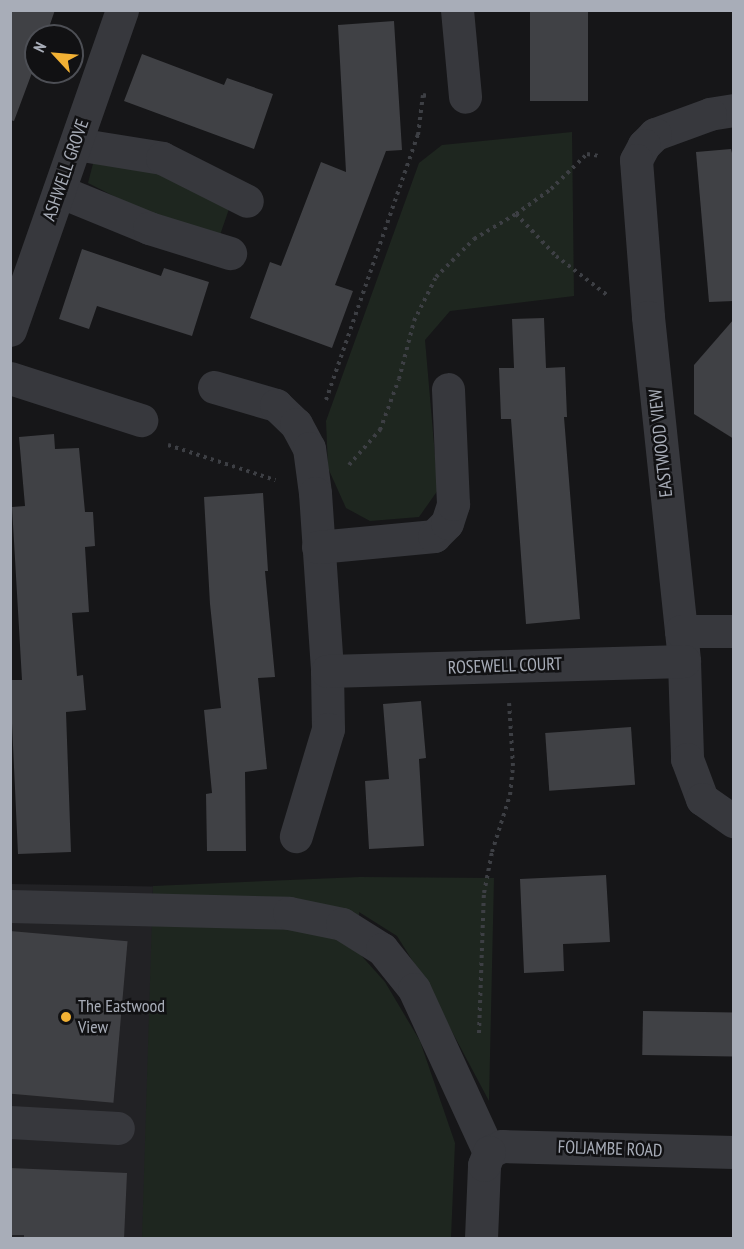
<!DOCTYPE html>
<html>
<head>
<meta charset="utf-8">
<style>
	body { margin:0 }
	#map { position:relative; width:744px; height:1249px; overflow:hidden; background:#161618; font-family:"PT Sans Narrow",sans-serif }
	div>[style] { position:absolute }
	.built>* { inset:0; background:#222225; transform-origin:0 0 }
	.green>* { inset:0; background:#1e261f }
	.building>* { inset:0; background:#404145; transform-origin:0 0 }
	.path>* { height:4px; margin-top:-2px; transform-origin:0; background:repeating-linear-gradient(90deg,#3d3f44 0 3px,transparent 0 7.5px) }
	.minor>* { height:33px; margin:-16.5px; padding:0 16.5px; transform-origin:16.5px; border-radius:16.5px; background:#37383d }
	.dots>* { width:16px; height:16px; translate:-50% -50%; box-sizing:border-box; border:3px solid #111113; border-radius:50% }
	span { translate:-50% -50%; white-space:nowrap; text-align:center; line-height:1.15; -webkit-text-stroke:5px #111113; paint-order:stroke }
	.street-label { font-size:18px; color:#a8adb8 }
	.poi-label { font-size:18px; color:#a8adb8 }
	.left { translate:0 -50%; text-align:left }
	.frame { position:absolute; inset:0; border:12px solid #a8adb8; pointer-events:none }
	.north { position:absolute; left:24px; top:24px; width:60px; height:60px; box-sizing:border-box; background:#111113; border:2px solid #4d4f55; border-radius:50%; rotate:296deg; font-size:16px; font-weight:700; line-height:24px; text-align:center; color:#a8adb8 }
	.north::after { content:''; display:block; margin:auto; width:21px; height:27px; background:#f2b134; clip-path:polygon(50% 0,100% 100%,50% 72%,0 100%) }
</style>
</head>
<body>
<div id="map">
	<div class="built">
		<div style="left:11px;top:884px;width:142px;height:354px;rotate:1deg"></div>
	</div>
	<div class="green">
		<div style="clip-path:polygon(572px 132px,574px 296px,450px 311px,425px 340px,438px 490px,419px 517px,370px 521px,346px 508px,328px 468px,326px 421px,419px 163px,442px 145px)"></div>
		<div style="clip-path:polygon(95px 156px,169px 176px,229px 209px,220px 235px,161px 220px,88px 183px)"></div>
		<div style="clip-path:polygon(360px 877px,494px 878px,489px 1101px,424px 979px,397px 936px,359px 912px,359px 953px,385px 982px,420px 1041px,455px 1143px,451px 1238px,142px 1238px,153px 886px)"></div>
	</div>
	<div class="building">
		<div style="clip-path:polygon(10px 10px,55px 10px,46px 36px,36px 36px,36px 62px,14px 121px,10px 120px)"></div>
		<div style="left:530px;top:10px;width:58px;height:91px"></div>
		<div style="clip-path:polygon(394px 21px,402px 150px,386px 151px,335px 285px,353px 291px,332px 348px,250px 318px,270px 262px,281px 266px,321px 162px,346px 172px,338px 25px)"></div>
		<div style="clip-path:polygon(142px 54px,224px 85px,227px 78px,273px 94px,254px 149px,124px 101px)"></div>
		<div style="clip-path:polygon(731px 149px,734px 161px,734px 301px,709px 302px,696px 152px)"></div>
		<div style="clip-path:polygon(82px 249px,161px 276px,164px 268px,209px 282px,192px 336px,97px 306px,89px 329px,59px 319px)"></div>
		<div style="clip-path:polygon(544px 318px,546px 368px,565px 367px,567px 417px,564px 417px,580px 619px,526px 624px,511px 419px,501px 419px,499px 368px,514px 368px,512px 319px)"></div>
		<div style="clip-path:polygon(734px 319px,734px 439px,694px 414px,694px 365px)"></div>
		<div style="clip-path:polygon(54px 434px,55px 449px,79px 448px,85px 512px,93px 512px,95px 546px,85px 547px,89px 612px,72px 613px,77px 676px,83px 675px,86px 710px,66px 712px,71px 852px,18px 854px,10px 680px,22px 680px,12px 507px,25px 506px,19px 437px)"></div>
		<div style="clip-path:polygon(263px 493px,268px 571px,265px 571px,275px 677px,258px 678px,267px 769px,245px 772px,246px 851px,207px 851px,206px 794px,212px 793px,204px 710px,221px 708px,210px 604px,204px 497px)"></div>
		<div style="clip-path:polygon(421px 701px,426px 758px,419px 759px,424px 846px,369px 849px,365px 781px,389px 779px,383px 704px)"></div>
		<div style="left:631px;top:727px;width:58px;height:86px;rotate:86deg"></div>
		<div style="clip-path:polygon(606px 875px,610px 942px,563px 944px,564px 971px,524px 973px,520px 879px)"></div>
		<div style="left:10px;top:931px;width:118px;height:162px;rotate:5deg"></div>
		<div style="left:643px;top:1011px;width:91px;height:44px;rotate:1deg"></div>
		<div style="clip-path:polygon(10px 1168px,127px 1173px,124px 1239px,24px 1239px,24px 1235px,10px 1235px)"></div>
	</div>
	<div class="path">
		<div style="left:516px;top:214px;width:58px;rotate:46.4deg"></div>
		<div style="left:556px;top:256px;width:64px;rotate:37.4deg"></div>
		<div style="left:326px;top:400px;width:281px;rotate:-70.9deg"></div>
		<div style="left:418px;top:135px;width:40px;rotate:-82.9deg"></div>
		<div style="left:423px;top:95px;width:5px;rotate:11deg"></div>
		<div style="left:168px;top:445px;width:113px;rotate:18.1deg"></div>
		<div style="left:349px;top:465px;width:47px;rotate:-48.5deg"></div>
		<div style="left:380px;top:430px;width:54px;rotate:-69.6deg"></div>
		<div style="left:399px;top:379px;width:60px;rotate:-75.5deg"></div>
		<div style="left:414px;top:321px;width:49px;rotate:-63.4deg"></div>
		<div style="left:436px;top:277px;width:54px;rotate:-45deg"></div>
		<div style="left:474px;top:239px;width:49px;rotate:-30.8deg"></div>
		<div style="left:516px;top:214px;width:43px;rotate:-35.5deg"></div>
		<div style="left:551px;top:189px;width:50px;rotate:-44.2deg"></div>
		<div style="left:587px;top:154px;width:12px;rotate:9deg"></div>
		<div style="left:479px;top:1033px;width:140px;rotate:-88deg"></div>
		<div style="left:484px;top:893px;width:42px;rotate:-79deg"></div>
		<div style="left:492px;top:852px;width:60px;rotate:-72.5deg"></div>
		<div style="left:510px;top:795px;width:29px;rotate:-84deg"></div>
		<div style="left:513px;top:766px;width:63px;rotate:-93.6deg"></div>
	</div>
	<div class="minor">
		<div style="left:457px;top:10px;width:87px;rotate:84.7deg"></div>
		<div style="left:734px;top:110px;width:24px;rotate:171deg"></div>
		<div style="left:710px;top:114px;width:59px;rotate:160deg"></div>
		<div style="left:655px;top:134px;width:16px;rotate:135deg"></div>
		<div style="left:644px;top:145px;width:17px;rotate:118deg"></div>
		<div style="left:636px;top:160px;width:157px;rotate:85.6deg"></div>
		<div style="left:648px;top:317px;width:346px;rotate:84deg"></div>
		<div style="left:684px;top:661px;width:98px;rotate:88.2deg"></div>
		<div style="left:687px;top:759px;width:43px;rotate:69.4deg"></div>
		<div style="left:702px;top:799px;width:39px;rotate:35deg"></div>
		<div style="left:76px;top:144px;width:87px;rotate:9.2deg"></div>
		<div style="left:162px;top:158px;width:95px;rotate:26.8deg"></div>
		<div style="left:59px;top:191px;width:97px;rotate:22.3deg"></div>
		<div style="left:149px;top:228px;width:85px;rotate:17.2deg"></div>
		<div style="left:10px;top:330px;width:339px;rotate:-70.7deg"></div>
		<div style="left:10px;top:378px;width:138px;rotate:17.8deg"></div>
		<div style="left:214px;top:387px;width:65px;rotate:16.2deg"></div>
		<div style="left:276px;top:405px;width:28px;rotate:44deg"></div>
		<div style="left:296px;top:424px;width:27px;rotate:62deg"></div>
		<div style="left:309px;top:448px;width:45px;rotate:82.4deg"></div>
		<div style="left:315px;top:493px;width:178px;rotate:86.1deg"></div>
		<div style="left:327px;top:671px;width:58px;rotate:89deg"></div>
		<div style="left:328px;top:729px;width:112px;rotate:106.7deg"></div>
		<div style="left:318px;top:547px;width:117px;rotate:-5.4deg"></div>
		<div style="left:434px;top:536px;width:18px;rotate:-45deg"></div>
		<div style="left:447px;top:523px;width:20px;rotate:-72deg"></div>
		<div style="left:453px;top:504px;width:115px;rotate:-92.5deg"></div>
		<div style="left:681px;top:631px;width:53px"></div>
		<div style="left:327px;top:671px;width:357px;rotate:-1.6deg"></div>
		<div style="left:10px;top:906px;width:279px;rotate:1.4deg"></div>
		<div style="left:289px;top:913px;width:54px;rotate:11.7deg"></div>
		<div style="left:342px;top:924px;width:47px;rotate:32deg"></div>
		<div style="left:382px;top:949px;width:51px;rotate:51.3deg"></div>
		<div style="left:414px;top:989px;width:179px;rotate:65.3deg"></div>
		<div style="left:10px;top:1122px;width:108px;rotate:3.2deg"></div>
		<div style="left:489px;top:1152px;width:14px;rotate:-25deg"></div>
		<div style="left:502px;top:1146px;width:232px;rotate:1.5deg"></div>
		<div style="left:481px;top:1238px;width:73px;rotate:-87.6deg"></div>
		<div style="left:484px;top:1165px;width:14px;rotate:-69deg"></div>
	</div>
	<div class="dots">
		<div style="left:66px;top:1017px;background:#f2b134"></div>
	</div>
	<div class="street-label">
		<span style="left:66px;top:170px;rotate:-71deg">ASHWELL GROVE</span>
		<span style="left:661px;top:443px;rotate:-96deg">EASTWOOD VIEW</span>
		<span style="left:505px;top:666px;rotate:-2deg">ROSEWELL COURT</span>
		<span style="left:610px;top:1149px;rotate:2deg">FOLJAMBE ROAD</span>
	</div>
	<div class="poi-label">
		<span class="left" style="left:78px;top:1017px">The Eastwood<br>View</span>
	</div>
	<div class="frame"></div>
	<div class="north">N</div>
</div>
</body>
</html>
